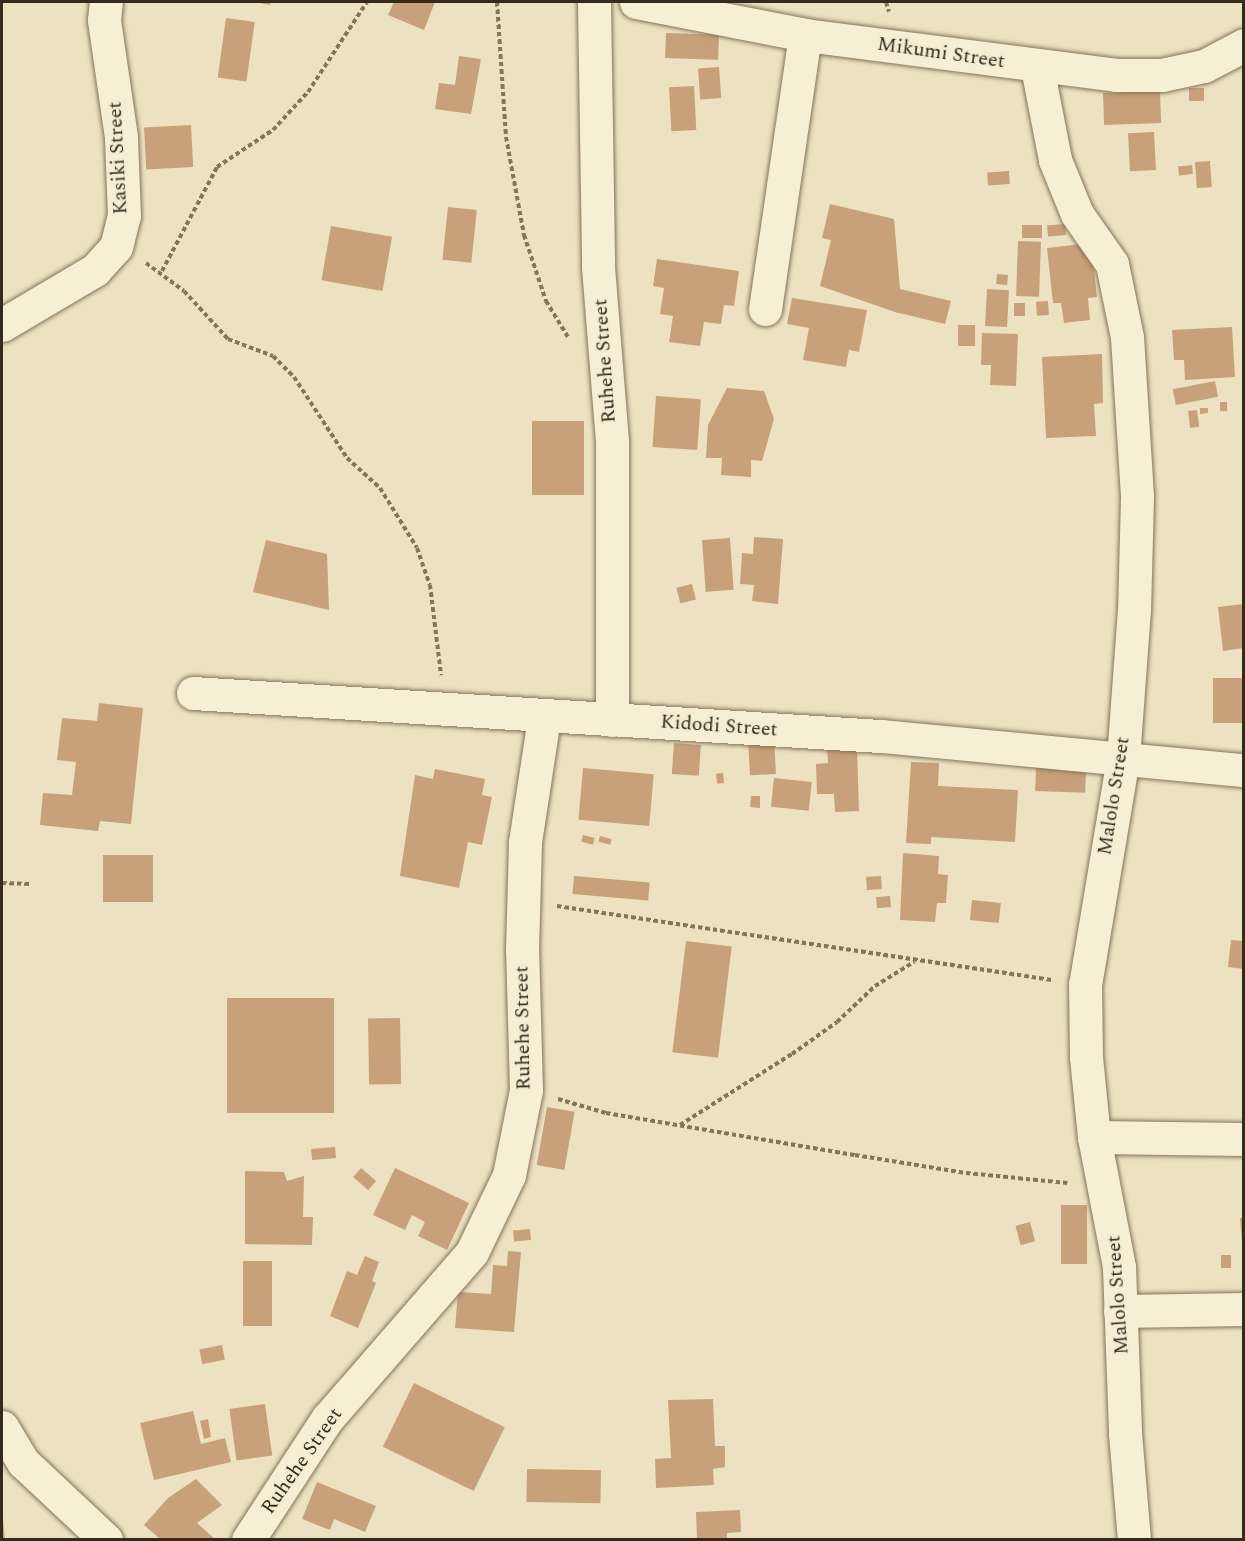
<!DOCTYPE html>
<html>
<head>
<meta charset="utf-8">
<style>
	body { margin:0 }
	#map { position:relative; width:1245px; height:1541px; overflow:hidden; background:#ece2c2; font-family:Spectral,serif }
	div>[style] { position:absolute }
	.building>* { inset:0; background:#c8a079; transform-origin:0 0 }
	.path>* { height:4px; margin-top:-2px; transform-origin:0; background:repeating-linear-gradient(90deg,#84745a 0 4.5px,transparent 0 7.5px) }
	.roads { filter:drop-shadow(0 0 2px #84745a) drop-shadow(0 0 2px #84745a) }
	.minor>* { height:33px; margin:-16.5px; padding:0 16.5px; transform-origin:16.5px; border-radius:16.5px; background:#f7efd4 }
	span { translate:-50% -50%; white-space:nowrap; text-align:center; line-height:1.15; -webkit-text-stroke:4.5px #f4ecd1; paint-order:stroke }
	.street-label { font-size:20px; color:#352b1d }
	.frame { position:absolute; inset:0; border:3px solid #352b1d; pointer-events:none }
</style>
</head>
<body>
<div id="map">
	<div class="building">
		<div style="clip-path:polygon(254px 2px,271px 2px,270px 5px)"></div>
		<div style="clip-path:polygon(394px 2px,435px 2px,424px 30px,388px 15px)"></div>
		<div style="left:226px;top:18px;width:29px;height:60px;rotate:8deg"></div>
		<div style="left:666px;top:33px;width:53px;height:25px;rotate:2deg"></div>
		<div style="clip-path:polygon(459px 56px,481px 59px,471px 114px,435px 109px,439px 83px,455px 85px)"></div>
		<div style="left:719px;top:67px;width:31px;height:21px;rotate:86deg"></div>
		<div style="left:694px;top:86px;width:44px;height:25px;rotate:87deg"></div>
		<div style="left:1189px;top:88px;width:15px;height:13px"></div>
		<div style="left:1160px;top:91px;width:32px;height:57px;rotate:88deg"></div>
		<div style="left:191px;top:125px;width:42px;height:47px;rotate:87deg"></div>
		<div style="left:1154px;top:132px;width:38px;height:26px;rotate:87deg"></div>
		<div style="left:1210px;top:161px;width:26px;height:15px;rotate:86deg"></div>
		<div style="left:1192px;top:165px;width:9px;height:14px;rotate:84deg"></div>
		<div style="left:1009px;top:171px;width:13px;height:22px;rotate:86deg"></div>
		<div style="clip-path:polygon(830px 204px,894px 219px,900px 289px,951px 301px,945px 324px,895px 312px,820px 286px,831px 240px,822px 238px)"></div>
		<div style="left:448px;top:207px;width:29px;height:53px;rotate:6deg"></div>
		<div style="left:1065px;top:224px;width:11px;height:18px;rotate:85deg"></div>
		<div style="left:1042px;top:225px;width:13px;height:20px;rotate:90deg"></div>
		<div style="left:331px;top:226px;width:62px;height:55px;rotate:10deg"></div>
		<div style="left:1018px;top:241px;width:23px;height:55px;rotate:2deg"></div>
		<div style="clip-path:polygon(1091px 243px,1097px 297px,1088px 298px,1090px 320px,1064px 323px,1061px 303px,1053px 303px,1047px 248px)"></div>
		<div style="clip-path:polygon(657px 259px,739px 271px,734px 306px,724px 305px,721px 324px,704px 322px,700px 346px,669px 342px,673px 316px,660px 314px,664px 288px,653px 286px)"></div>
		<div style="left:997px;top:274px;width:11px;height:10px;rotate:5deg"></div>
		<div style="left:987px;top:289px;width:22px;height:37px;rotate:3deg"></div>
		<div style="clip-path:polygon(792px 298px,867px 310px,859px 352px,849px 350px,846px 367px,803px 360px,809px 328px,787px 324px)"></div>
		<div style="left:1048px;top:301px;width:14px;height:12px;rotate:86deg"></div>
		<div style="left:1025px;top:303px;width:13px;height:11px;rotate:90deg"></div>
		<div style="left:958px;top:325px;width:17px;height:21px"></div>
		<div style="clip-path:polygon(1232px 327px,1235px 377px,1185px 380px,1184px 360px,1174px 360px,1172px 330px)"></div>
		<div style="clip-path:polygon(982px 333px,1018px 334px,1016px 386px,990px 385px,991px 365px,981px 365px)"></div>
		<div style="clip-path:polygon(1102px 354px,1103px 403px,1094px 404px,1096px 436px,1046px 438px,1042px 357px)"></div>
		<div style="left:1215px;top:381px;width:16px;height:43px;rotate:79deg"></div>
		<div style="clip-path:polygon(727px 388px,764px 391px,774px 419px,762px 461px,751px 460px,751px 477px,721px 475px,722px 458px,706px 458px,708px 425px)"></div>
		<div style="left:656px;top:396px;width:45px;height:51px;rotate:4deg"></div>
		<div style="left:1227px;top:402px;width:9px;height:7px;rotate:90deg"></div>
		<div style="clip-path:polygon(1200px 408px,1208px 408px,1208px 413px,1200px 414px)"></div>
		<div style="left:1197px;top:410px;width:17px;height:9px;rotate:83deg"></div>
		<div style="left:532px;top:421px;width:52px;height:74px"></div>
		<div style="clip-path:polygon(754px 537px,783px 539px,778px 604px,752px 601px,754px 585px,740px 584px,742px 553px,753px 554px)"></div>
		<div style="left:730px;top:538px;width:52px;height:28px;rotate:86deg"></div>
		<div style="clip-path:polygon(266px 540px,327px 554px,329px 610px,253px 592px)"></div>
		<div style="left:692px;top:584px;width:16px;height:16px;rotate:76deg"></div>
		<div style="clip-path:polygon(1244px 604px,1244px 648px,1223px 651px,1218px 607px)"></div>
		<div style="left:1213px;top:678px;width:31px;height:45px"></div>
		<div style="clip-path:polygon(99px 703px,143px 708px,131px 824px,100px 821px,98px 831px,40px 825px,43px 793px,72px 795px,76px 762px,57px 760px,62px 718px,97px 721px)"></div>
		<div style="left:774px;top:737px;width:37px;height:26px;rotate:87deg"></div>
		<div style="left:674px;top:743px;width:27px;height:31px;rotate:4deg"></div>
		<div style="clip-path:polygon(857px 747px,859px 811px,835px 812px,834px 794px,817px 794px,816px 764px,828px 763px,827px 748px)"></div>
		<div style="clip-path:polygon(911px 762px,939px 763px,938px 786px,1018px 790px,1015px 842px,931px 837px,931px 844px,906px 843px)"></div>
		<div style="left:583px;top:768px;width:71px;height:52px;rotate:5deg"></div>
		<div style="left:1036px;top:768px;width:50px;height:23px;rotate:2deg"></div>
		<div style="clip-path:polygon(435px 769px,485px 779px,482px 795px,492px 797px,482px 845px,468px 842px,459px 888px,400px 876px,415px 775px,433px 779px)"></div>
		<div style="left:723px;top:773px;width:10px;height:7px;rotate:84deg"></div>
		<div style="left:774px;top:778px;width:38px;height:29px;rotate:6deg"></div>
		<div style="clip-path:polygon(751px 796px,760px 796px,760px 808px,750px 807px)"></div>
		<div style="left:583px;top:835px;width:12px;height:7px;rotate:14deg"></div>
		<div style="left:600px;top:836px;width:12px;height:6px;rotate:14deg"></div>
		<div style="clip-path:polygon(903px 853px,939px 856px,938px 874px,948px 875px,946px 903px,937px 903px,935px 922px,900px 920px)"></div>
		<div style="left:103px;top:855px;width:50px;height:47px"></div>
		<div style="left:574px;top:876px;width:76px;height:18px;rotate:5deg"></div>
		<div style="left:881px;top:876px;width:13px;height:15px;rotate:86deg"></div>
		<div style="left:890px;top:896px;width:11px;height:14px;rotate:85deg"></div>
		<div style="left:972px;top:900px;width:29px;height:20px;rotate:6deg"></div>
		<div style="clip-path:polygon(1231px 940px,1244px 941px,1244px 969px,1228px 967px)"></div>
		<div style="left:686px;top:941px;width:46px;height:112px;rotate:7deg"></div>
		<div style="left:334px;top:998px;width:115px;height:107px;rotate:90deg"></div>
		<div style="left:400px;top:1018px;width:66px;height:32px;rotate:89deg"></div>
		<div style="left:547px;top:1107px;width:28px;height:59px;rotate:10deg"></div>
		<div style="left:335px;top:1147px;width:11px;height:24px;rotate:85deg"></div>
		<div style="left:361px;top:1168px;width:20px;height:12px;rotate:41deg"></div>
		<div style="clip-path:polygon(395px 1168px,469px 1203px,447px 1250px,418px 1236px,425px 1222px,412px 1215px,405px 1230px,373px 1215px)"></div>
		<div style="clip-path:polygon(245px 1171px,284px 1172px,287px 1181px,304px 1176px,303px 1217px,313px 1217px,312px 1245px,245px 1244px)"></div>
		<div style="left:1061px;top:1205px;width:26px;height:59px"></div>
		<div style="clip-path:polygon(1240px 1218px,1244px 1218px,1244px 1243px,1242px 1243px)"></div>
		<div style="left:1030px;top:1222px;width:20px;height:15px;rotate:75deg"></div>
		<div style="left:530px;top:1229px;width:11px;height:17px;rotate:85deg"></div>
		<div style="clip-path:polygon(508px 1251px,521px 1252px,514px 1332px,455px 1328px,458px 1292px,491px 1294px,493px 1265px,507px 1266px)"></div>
		<div style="left:1221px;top:1255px;width:10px;height:13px"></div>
		<div style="clip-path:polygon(365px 1256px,379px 1262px,372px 1281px,376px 1283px,358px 1328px,330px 1316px,347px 1271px,357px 1275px)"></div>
		<div style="left:243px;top:1261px;width:29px;height:65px"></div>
		<div style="left:222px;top:1345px;width:15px;height:23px;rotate:79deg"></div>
		<div style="left:414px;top:1383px;width:101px;height:71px;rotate:26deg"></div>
		<div style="clip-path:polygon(713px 1399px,715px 1446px,725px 1446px,725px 1467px,713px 1469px,714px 1485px,656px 1488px,655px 1459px,671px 1458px,668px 1400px)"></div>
		<div style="left:265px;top:1404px;width:52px;height:36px;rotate:82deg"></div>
		<div style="clip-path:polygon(193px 1411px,201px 1444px,225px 1438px,231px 1462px,154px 1480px,140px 1423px)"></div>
		<div style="clip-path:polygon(208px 1419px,211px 1437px,204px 1439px,200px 1421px)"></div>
		<div style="left:527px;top:1469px;width:74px;height:33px;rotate:1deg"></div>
		<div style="clip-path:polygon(196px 1479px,222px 1505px,197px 1523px,215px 1539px,160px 1539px,144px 1525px,168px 1498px)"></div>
		<div style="clip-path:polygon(317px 1482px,376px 1506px,365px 1532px,334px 1519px,330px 1530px,302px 1519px)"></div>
		<div style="clip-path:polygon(740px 1510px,741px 1532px,727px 1533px,727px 1539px,697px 1539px,696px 1512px)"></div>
		<div style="clip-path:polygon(2px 1519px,3px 1519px,5px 1539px,2px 1539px)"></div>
	</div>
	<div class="path">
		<div style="left:497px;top:2px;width:135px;rotate:86.2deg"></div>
		<div style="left:506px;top:137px;width:100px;rotate:79.6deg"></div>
		<div style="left:524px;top:235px;width:70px;rotate:71.6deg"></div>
		<div style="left:546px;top:301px;width:42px;rotate:58.6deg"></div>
		<div style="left:886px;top:2px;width:10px;rotate:73deg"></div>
		<div style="left:146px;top:263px;width:47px;rotate:36.4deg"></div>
		<div style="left:184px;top:291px;width:65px;rotate:47.5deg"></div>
		<div style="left:228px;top:339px;width:48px;rotate:20.7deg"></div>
		<div style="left:273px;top:356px;width:30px;rotate:45deg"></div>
		<div style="left:294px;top:377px;width:97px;rotate:56.8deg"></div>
		<div style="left:347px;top:458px;width:45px;rotate:42.3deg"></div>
		<div style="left:380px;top:488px;width:70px;rotate:58.3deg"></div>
		<div style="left:417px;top:548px;width:39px;rotate:71deg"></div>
		<div style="left:430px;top:585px;width:91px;rotate:83deg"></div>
		<div style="left:162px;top:271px;width:118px;rotate:-62.1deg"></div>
		<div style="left:217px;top:167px;width:67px;rotate:-33.5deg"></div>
		<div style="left:273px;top:130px;width:52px;rotate:-47.4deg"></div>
		<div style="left:308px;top:92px;width:108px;rotate:-56.8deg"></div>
		<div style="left:2px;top:883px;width:29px;rotate:2deg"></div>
		<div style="left:557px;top:906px;width:500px;rotate:8.5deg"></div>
		<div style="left:558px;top:1099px;width:50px;rotate:16.3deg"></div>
		<div style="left:606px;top:1113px;width:253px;rotate:9.6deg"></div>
		<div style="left:855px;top:1155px;width:112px;rotate:9.2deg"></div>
		<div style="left:966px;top:1173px;width:102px;rotate:5.6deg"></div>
		<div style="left:680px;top:1125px;width:133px;rotate:-32.4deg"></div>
		<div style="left:792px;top:1054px;width:55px;rotate:-35.4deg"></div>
		<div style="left:837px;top:1022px;width:52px;rotate:-43.5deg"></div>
		<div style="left:875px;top:986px;width:46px;rotate:-31.6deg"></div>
	</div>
	<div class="roads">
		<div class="minor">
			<div style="left:594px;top:2px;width:265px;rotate:89.1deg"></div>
			<div style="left:598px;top:267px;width:175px;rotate:85.4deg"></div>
			<div style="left:612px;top:441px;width:279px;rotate:90deg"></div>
			<div style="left:636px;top:2px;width:172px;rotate:11deg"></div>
			<div style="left:805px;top:35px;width:314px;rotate:7.3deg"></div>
			<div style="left:1116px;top:75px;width:46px"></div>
			<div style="left:1162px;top:75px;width:43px;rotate:-12.1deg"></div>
			<div style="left:1204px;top:66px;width:45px;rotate:-27.7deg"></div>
			<div style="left:1037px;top:67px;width:95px;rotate:79deg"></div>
			<div style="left:1055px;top:160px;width:58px;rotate:67.8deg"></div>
			<div style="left:1077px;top:214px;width:61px;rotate:55deg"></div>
			<div style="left:1112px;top:264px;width:75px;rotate:78.4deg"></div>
			<div style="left:1127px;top:337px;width:160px;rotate:86.4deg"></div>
			<div style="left:1137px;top:497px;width:112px;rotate:91.5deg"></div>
			<div style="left:1134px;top:609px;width:149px;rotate:94.2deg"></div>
			<div style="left:1123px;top:758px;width:229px;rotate:99.5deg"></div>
			<div style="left:1085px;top:984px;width:73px;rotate:89.2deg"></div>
			<div style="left:1086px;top:1057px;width:80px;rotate:84.3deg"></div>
			<div style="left:1094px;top:1137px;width:132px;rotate:79.1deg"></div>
			<div style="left:1119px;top:1267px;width:166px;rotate:87.9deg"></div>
			<div style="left:1125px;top:1433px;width:107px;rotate:85.2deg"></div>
			<div style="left:765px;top:309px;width:277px;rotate:-81.7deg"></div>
			<div style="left:2px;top:325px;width:108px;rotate:-30.6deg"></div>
			<div style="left:95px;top:270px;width:31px;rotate:-48deg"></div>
			<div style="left:116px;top:247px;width:32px;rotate:-76deg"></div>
			<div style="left:124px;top:216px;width:79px;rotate:-92.2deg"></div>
			<div style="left:121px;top:137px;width:118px;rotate:-98.3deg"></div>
			<div style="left:104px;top:20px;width:18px;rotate:-84deg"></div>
			<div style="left:193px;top:693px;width:689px;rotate:3.58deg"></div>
			<div style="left:881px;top:736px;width:365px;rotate:5.4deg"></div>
			<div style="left:1094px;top:1137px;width:150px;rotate:0.8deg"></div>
			<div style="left:1120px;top:1311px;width:124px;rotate:-0.9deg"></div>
			<div style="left:2px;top:1427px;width:41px;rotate:59deg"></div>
			<div style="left:23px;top:1462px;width:114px;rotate:43.2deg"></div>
			<div style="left:248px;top:1540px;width:145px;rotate:-56.9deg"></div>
			<div style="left:327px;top:1419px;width:221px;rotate:-49deg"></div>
			<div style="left:472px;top:1252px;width:85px;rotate:-64.3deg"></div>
			<div style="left:509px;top:1175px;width:87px;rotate:-78.7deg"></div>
			<div style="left:526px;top:1090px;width:140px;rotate:-91.6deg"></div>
			<div style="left:522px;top:950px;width:108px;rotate:-88.4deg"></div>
			<div style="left:525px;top:842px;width:125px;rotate:-81.3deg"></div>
		</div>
	</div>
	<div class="street-label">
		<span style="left:941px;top:53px;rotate:8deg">Mikumi Street</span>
		<span style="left:118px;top:158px;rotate:-93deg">Kasiki Street</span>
		<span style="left:605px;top:361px;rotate:-94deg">Ruhehe Street</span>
		<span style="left:719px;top:726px;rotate:4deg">Kidodi Street</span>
		<span style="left:1114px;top:796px;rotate:-81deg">Malolo Street</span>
		<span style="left:523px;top:1028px;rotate:-91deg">Ruhehe Street</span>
		<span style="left:1118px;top:1295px;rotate:-94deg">Malolo Street</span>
		<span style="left:302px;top:1461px;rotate:-55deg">Ruhehe Street</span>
	</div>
	<div class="frame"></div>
</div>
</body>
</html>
